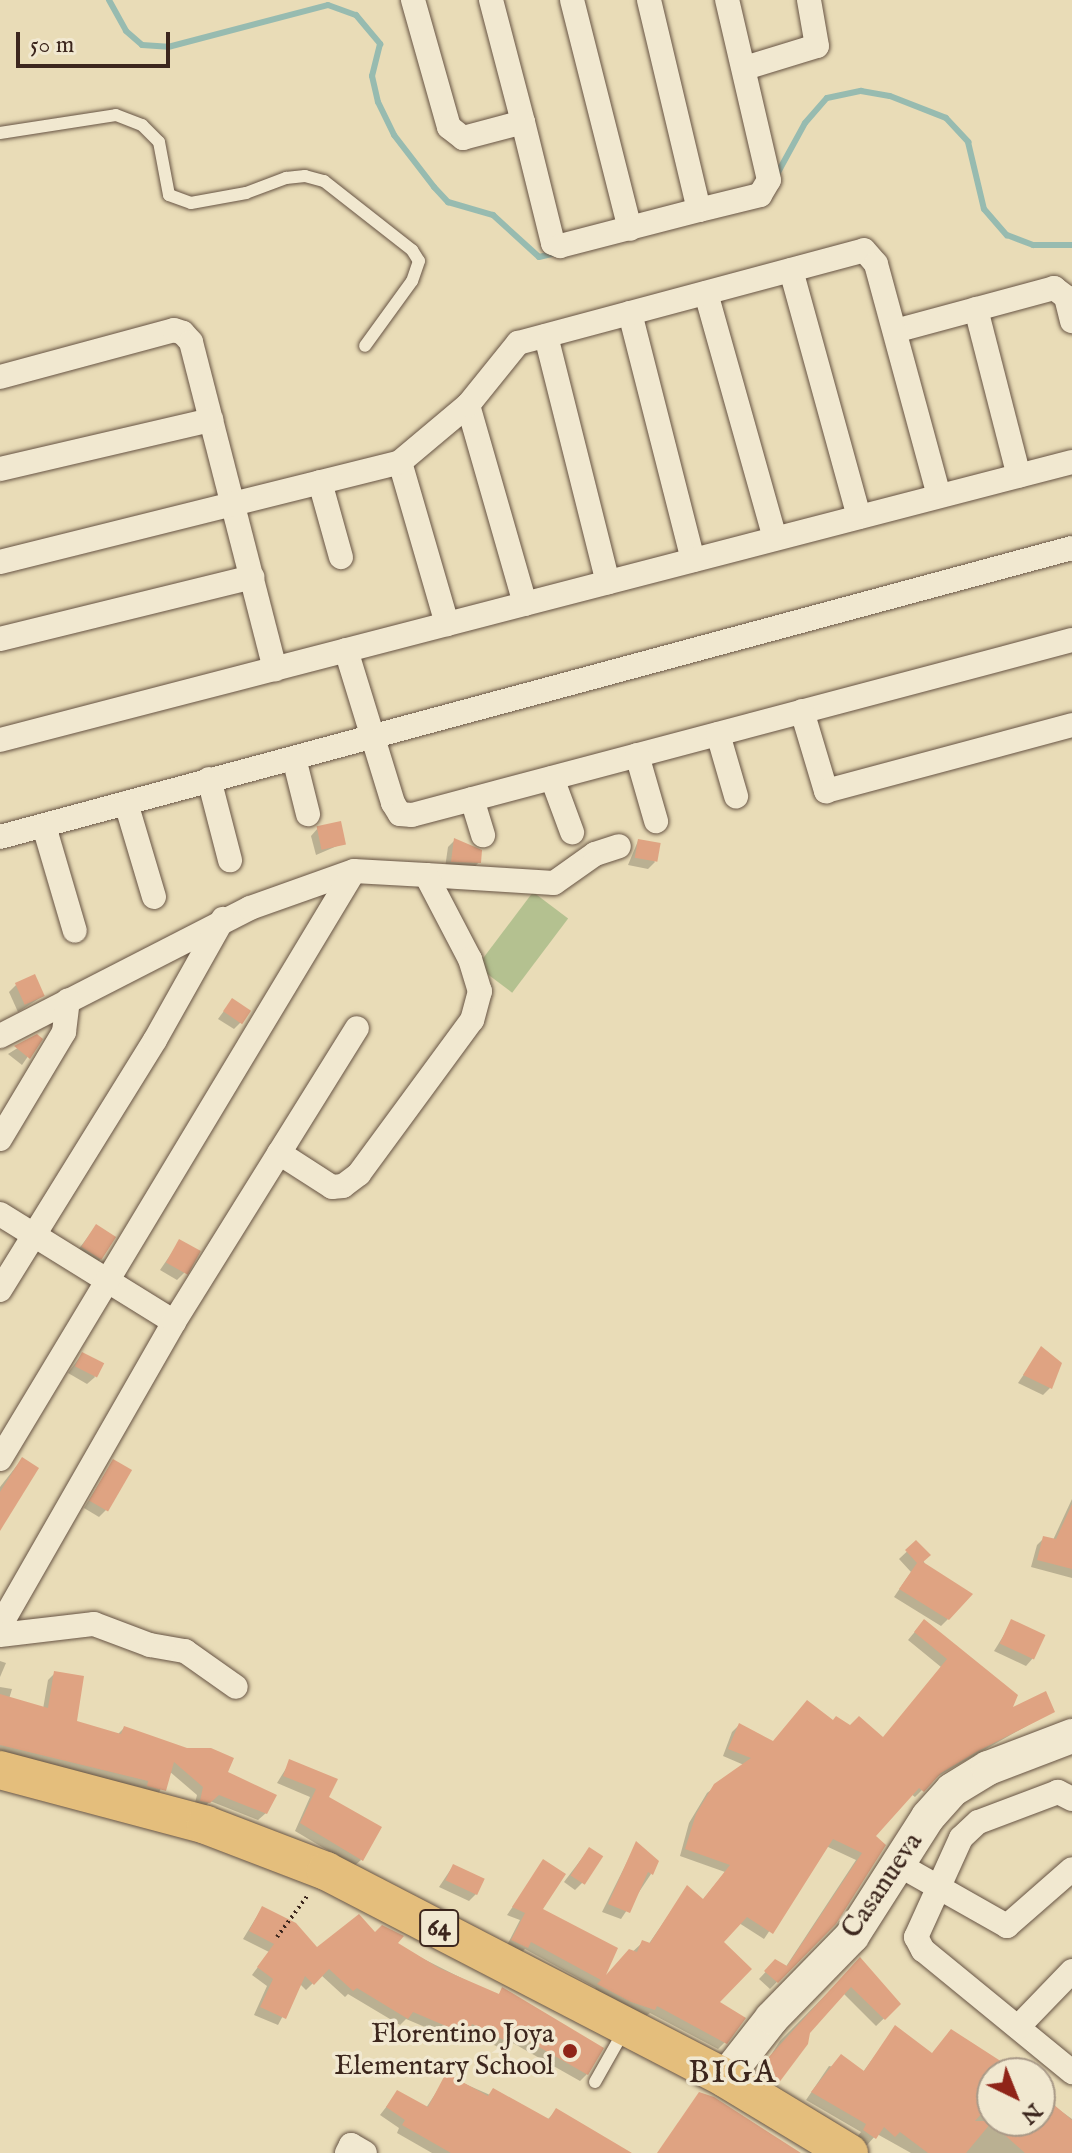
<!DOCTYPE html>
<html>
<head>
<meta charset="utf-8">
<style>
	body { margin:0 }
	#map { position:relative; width:1072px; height:2153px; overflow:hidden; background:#e9dcb7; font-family:"IM FELL English",serif }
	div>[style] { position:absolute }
	.green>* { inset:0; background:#b4c190; transform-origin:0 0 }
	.shadow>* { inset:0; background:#0003 }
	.stream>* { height:6px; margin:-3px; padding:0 3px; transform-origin:3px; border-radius:3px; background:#97bbb0 }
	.building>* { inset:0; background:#dfa382; transform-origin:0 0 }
	.path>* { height:4px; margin-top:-2px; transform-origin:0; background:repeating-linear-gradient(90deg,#3c261d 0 2px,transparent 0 6px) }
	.roads { filter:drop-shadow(0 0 2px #675444) drop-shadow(0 0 2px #675444) }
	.lane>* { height:12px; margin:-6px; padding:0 6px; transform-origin:6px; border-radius:6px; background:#f1e8d0 }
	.street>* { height:24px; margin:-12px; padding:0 12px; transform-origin:12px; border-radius:12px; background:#f1e8d0 }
	.secondary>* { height:34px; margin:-17px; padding:0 17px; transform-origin:17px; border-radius:17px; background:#f1e8d0 }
	.primary>* { height:38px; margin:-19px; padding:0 19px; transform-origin:19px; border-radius:19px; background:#e4be7c }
	.dots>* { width:22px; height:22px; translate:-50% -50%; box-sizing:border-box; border:4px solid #f1e8d0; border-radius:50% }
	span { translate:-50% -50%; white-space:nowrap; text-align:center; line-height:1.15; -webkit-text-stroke:7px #f1e8d0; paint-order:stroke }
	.shield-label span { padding:2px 6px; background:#f1e8d0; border:2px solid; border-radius:6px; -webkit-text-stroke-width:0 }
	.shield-label { font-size:26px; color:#3c261d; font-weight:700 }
	.street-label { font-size:28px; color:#3c261d }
	.poi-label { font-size:28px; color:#3c261d }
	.right { translate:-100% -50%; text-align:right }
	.quarter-label { font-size:32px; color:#3c261d; letter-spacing:2px }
	.north { position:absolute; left:976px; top:2057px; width:80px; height:80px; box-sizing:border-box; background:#f1e8d0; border:2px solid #a99a88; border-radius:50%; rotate:137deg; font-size:22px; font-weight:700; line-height:32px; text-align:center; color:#3c261d }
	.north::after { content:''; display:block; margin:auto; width:28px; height:36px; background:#8f2418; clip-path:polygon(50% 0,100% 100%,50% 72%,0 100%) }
	.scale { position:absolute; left:16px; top:32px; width:154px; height:36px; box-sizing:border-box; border:4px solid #3c261d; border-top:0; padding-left:10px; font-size:24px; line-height:28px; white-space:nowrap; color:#3c261d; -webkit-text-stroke:6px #f1e8d0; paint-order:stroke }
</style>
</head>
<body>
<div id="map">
	<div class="green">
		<div style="left:533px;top:892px;width:44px;height:93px;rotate:37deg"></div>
	</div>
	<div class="shadow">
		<div style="clip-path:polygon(318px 828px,344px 843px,316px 855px,311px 836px)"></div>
		<div style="clip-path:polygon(455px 840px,479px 862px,472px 870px,445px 868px,448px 847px)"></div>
		<div style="clip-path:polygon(638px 841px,655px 862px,648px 869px,628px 865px)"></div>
		<div style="clip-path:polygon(16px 985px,43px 996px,18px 1012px,9px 992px)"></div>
		<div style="clip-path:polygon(232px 1000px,241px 1022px,234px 1029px,218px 1019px)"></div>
		<div style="clip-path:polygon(37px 1036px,40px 1039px,22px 1065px,8px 1054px)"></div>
		<div style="clip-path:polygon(96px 1226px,101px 1259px,94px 1266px,75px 1254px)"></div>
		<div style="clip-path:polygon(180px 1241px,184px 1273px,177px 1280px,160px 1270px)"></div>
		<div style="clip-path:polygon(1041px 1349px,1050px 1388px,1043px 1395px,1018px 1383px)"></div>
		<div style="clip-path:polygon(82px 1354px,95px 1377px,87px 1384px,68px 1373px)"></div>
		<div style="clip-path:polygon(22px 1459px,0 1525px,0 1487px)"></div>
		<div style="clip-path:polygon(113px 1461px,106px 1510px,99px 1517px,84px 1508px)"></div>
		<div style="clip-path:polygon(1072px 1499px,1072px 1578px,1031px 1567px,1037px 1545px,1044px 1538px,1053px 1540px)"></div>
		<div style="clip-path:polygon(916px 1543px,948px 1619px,941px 1626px,894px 1597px,911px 1572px,899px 1559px)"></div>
		<div style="clip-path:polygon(1012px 1622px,1033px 1658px,1026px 1666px,994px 1651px)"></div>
		<div style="clip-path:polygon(918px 1628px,1009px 1711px,1053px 1711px,933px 1779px,915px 1797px,911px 1794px,873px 1836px,835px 1922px,770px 1989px,759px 1979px,776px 1961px,785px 1968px,856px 1860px,826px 1846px,764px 1939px,739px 1923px,721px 1942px,716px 2002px,725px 2042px,718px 2049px,650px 2013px,646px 2016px,592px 1992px,596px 1988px,525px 1949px,520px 1954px,506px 1947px,520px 1920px,507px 1915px,544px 1862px,540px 1910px,616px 1949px,601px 1981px,642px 1943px,648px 1945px,687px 1888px,702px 1901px,725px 1872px,680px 1856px,689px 1823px,707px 1793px,744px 1765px,723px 1756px,732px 1732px,739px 1725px,773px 1743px,832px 1722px,882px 1740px,941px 1667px,908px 1640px)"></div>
		<div style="clip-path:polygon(0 1661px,6px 1663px,0 1677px)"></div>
		<div style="clip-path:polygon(55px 1673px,75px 1722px,117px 1735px,124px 1728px,225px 1773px,266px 1813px,258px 1820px,210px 1801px,202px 1810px,194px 1807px,197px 1795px,169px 1771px,157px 1797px,141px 1793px,143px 1788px,0 1754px,0 1687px,12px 1689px,9px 1699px,43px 1709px,48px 1680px)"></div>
		<div style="clip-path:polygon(290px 1762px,326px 1798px,361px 1860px,354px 1866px,295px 1831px,310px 1797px,277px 1783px)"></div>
		<div style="clip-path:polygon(636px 1844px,651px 1874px,621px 1919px,602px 1912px)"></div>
		<div style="clip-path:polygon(589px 1849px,582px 1883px,575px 1890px,564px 1882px)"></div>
		<div style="clip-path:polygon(453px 1866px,476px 1894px,469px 1901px,439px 1887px)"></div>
		<div style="clip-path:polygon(262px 1908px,317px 1950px,374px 1934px,497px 1996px,503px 1990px,587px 2074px,580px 2081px,506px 2039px,498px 2047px,466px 2031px,458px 2041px,406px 2019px,400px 2025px,348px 1994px,345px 1997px,321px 1975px,306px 1990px,300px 1984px,278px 2025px,254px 2015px,267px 1986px,252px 1975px,269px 1952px,243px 1939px)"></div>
		<div style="clip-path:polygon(860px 1960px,899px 2004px,876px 2026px,843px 1993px,808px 2032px,770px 2090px,754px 2081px,780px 2041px)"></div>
		<div style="clip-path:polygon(895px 2028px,932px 2055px,1008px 2073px,992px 2073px,992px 2121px,1040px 2121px,1040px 2096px,1072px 2119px,1072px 2153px,911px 2153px,877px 2134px,867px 2145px,857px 2137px,861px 2132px,806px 2100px,829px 2066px,863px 2072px)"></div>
		<div style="clip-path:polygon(447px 2076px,547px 2120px,556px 2111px,628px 2153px,432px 2153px,397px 2133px,399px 2128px,380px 2115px,397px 2093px,426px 2108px)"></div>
	</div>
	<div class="stream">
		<div style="left:109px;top:0;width:35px;rotate:61deg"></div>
		<div style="left:126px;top:31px;width:21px;rotate:41deg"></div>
		<div style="left:142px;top:45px;width:26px;rotate:4deg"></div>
		<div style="left:168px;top:47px;width:165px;rotate:-14.7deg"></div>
		<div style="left:328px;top:5px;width:30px;rotate:20deg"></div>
		<div style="left:356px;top:15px;width:38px;rotate:50deg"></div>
		<div style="left:380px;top:44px;width:33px;rotate:104deg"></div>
		<div style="left:372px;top:76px;width:27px;rotate:77deg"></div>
		<div style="left:378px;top:102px;width:37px;rotate:64deg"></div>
		<div style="left:394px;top:135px;width:66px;rotate:52.4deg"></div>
		<div style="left:434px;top:187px;width:21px;rotate:47deg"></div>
		<div style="left:448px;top:202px;width:47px;rotate:16.1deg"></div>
		<div style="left:493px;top:215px;width:62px;rotate:42.4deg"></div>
		<div style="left:539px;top:257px;width:17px;rotate:-13deg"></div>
		<div style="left:776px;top:176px;width:60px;rotate:-61.3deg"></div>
		<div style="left:805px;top:123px;width:33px;rotate:-49deg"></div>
		<div style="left:827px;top:98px;width:35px;rotate:-12deg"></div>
		<div style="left:861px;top:91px;width:29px;rotate:10deg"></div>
		<div style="left:890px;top:96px;width:60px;rotate:21.4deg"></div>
		<div style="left:946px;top:118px;width:33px;rotate:47deg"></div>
		<div style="left:968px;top:142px;width:69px;rotate:76.6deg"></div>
		<div style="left:984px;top:209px;width:35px;rotate:49deg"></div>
		<div style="left:1007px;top:235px;width:28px;rotate:21deg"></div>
		<div style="left:1033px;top:245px;width:39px"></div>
	</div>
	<div class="building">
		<div style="left:341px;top:821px;width:24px;height:25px;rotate:78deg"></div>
		<div style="clip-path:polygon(454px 838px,482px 850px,481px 863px,451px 862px)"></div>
		<div style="left:638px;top:839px;width:23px;height:19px;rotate:10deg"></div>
		<div style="left:35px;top:974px;width:24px;height:22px;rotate:66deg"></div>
		<div style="left:232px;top:998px;width:23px;height:16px;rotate:34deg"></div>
		<div style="clip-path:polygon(37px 1034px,43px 1039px,30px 1059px,14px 1046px)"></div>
		<div style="left:96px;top:1224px;width:24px;height:27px;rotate:33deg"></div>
		<div style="left:179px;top:1239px;width:25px;height:27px;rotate:29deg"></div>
		<div style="clip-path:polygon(1041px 1346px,1062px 1363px,1052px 1389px,1023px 1375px)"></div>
		<div style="left:82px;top:1352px;width:25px;height:16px;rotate:27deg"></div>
		<div style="clip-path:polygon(22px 1457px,39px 1468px,0 1531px,0 1492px)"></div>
		<div style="left:113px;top:1459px;width:22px;height:48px;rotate:30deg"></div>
		<div style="clip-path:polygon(1072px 1504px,1072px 1569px,1037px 1560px,1043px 1536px,1056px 1539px)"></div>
		<div style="clip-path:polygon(916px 1540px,931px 1555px,923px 1562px,973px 1594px,949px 1620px,899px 1589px,917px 1563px,905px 1550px)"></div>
		<div style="clip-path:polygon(924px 1619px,1018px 1695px,1013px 1707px,1046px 1691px,1055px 1712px,978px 1751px,941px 1773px,924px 1792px,919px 1788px,876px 1836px,886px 1845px,836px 1924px,778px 1983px,764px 1971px,775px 1959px,787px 1966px,862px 1853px,833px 1839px,773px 1934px,747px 1917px,724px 1942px,752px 1969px,720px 2002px,746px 2018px,727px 2044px,657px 2006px,655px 2010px,631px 2002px,597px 1984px,601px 1980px,531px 1942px,528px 1948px,511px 1940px,525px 1913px,512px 1907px,543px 1859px,566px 1874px,543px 1909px,618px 1948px,606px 1975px,629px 1949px,637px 1952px,642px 1940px,650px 1943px,687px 1885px,703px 1899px,730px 1865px,685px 1849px,696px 1814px,714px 1784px,751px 1758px,728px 1749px,739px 1723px,773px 1741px,807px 1700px,833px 1720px,836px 1716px,850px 1725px,859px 1716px,883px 1737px,947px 1659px,914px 1632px)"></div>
		<div style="left:1011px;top:1619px;width:38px;height:27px;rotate:25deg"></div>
		<div style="clip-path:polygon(54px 1671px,84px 1676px,77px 1721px,121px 1734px,124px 1726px,187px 1748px,211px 1748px,234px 1758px,228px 1772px,277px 1795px,267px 1814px,219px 1795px,210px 1803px,200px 1801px,203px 1787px,174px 1762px,166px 1791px,147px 1786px,148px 1781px,0 1745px,0 1694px,48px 1708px)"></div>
		<div style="clip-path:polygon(289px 1759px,338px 1779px,329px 1797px,382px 1827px,363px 1861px,300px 1823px,316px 1789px,283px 1776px)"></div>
		<div style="clip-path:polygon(636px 1841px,659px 1861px,653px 1875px,648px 1872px,630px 1913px,608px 1904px)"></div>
		<div style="left:589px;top:1847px;width:17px;height:34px;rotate:33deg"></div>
		<div style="left:453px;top:1864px;width:35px;height:18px;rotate:25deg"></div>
		<div style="clip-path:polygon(262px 1906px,296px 1923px,317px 1947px,359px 1914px,375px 1932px,382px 1925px,404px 1936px,398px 1943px,439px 1968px,499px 1994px,502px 1987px,604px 2048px,588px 2075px,511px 2031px,506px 2041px,472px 2024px,467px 2035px,413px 2012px,408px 2019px,357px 1988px,353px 1991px,329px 1969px,314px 1985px,305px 1976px,286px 2019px,260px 2007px,273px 1979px,257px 1967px,274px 1944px,249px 1931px)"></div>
		<div style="clip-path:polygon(860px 1957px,901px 2004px,885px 2020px,851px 1987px,810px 2033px,808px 2044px,778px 2084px,756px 2071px)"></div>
		<div style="clip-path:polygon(895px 2025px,932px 2053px,951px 2029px,1019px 2073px,992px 2073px,992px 2102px,975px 2121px,1040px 2121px,1040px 2093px,1072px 2120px,1072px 2153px,1025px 2153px,991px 2123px,966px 2153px,928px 2153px,900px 2132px,895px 2137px,884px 2127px,876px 2139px,863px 2130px,866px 2124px,811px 2092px,841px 2054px,864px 2071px)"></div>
		<div style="clip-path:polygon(446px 2073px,488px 2096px,493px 2088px,549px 2119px,556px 2108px,632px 2153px,451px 2153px,402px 2125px,405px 2120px,386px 2107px,397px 2090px,428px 2107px)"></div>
		<div style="clip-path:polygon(699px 2092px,714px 2097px,801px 2153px,657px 2153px)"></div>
	</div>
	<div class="path">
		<div style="left:277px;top:1937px;width:52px;rotate:-53.6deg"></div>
	</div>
	<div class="roads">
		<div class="lane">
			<div style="left:0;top:133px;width:117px;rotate:-8.8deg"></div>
			<div style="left:116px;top:115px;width:28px;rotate:21deg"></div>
			<div style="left:142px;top:125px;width:24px;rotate:45deg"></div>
			<div style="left:159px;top:142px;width:54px;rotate:79.3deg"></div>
			<div style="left:169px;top:195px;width:23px;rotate:20deg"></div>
			<div style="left:191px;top:203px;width:56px;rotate:-10.3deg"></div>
			<div style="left:246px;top:193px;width:43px;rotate:-20.6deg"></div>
			<div style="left:286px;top:178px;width:19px;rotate:-6deg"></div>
			<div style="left:305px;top:176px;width:20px;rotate:15deg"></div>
			<div style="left:324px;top:181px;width:112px;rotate:38.1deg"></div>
			<div style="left:412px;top:250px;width:13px;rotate:58deg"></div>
			<div style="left:419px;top:261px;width:21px;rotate:109deg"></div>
			<div style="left:412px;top:281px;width:80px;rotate:125.9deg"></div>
			<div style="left:595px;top:2082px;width:61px;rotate:-60.5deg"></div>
		</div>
		<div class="street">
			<div style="left:413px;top:0;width:132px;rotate:74.2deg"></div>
			<div style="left:449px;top:127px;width:18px;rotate:38deg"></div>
			<div style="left:463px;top:138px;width:62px;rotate:-14.9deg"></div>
			<div style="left:523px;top:122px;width:126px;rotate:-104.7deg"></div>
			<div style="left:572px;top:0;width:236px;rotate:75.8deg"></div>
			<div style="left:745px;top:68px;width:75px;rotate:-17deg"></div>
			<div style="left:817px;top:46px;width:47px;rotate:-99.9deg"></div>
			<div style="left:523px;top:122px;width:125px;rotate:76.1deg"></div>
			<div style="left:553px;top:243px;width:8px;rotate:23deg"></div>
			<div style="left:560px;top:246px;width:144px;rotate:-14.5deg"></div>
			<div style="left:699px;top:210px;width:216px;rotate:-103.4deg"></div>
			<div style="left:699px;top:210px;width:63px;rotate:-13.8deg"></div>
			<div style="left:760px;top:195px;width:17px;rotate:-59deg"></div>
			<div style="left:769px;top:180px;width:185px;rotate:-103.1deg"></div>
			<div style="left:791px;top:270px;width:256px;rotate:74.6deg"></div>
			<div style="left:706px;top:293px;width:255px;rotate:74.3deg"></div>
			<div style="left:976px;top:309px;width:172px;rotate:75.6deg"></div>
			<div style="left:630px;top:313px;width:255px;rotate:75.7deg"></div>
			<div style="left:895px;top:331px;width:165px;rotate:-15.1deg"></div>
			<div style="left:1054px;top:288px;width:15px;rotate:37deg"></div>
			<div style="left:1066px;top:297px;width:25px;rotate:76deg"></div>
			<div style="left:546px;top:336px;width:254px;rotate:75.9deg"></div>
			<div style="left:0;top:377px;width:180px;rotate:-15.1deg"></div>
			<div style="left:174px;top:330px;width:9px;rotate:18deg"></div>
			<div style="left:183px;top:333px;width:12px;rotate:48deg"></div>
			<div style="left:191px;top:342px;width:338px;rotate:75.6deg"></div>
			<div style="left:468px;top:405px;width:207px;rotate:74deg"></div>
			<div style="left:400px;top:462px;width:169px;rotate:73.8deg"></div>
			<div style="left:0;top:469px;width:217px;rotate:-13.1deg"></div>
			<div style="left:320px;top:482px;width:78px;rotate:74.4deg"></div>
			<div style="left:0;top:562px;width:412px;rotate:-14deg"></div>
			<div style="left:400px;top:462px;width:89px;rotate:-40deg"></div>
			<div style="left:468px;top:405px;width:80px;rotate:-51.1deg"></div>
			<div style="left:518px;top:343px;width:358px;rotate:-15deg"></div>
			<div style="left:864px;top:250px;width:18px;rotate:49deg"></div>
			<div style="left:876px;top:264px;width:240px;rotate:74.8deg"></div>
			<div style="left:0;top:639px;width:260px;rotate:-13.8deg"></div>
			<div style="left:346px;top:650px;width:160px;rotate:72.9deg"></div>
			<div style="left:393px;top:803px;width:13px;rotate:58deg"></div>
			<div style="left:400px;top:814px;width:12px;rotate:5deg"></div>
			<div style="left:412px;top:815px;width:683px;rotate:-14.85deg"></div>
			<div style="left:802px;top:711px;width:84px;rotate:73.3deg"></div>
			<div style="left:826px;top:791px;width:255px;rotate:-15deg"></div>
			<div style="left:718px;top:734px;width:65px;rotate:73.8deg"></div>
			<div style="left:0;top:740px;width:1107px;rotate:-14.54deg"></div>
			<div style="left:637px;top:755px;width:69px;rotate:73.9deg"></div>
			<div style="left:294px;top:758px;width:58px;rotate:76deg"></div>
			<div style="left:552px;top:778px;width:58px;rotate:69.7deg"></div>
			<div style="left:209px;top:779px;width:84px;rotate:75.5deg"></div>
			<div style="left:472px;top:799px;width:38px;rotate:73deg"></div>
			<div style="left:126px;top:803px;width:98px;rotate:73.4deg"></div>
			<div style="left:44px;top:826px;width:109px;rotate:73.6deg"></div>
			<div style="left:0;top:837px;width:1110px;rotate:-15.09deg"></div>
			<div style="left:426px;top:875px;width:128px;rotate:3.6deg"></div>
			<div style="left:554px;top:883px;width:50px;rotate:-35.3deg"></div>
			<div style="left:595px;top:854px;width:25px;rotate:-18deg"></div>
			<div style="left:0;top:1036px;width:281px;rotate:-27.1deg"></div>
			<div style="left:250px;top:908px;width:110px;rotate:-19.6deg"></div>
			<div style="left:354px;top:871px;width:72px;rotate:3.2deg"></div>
			<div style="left:426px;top:875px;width:95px;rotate:62.4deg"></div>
			<div style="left:470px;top:959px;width:34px;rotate:73deg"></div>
			<div style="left:480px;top:991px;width:30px;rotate:105deg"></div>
			<div style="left:472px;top:1020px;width:191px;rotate:126.3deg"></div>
			<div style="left:359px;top:1174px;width:20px;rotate:143deg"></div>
			<div style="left:343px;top:1186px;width:11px;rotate:175deg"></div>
			<div style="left:332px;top:1187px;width:63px;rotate:-147.3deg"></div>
			<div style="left:0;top:1139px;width:125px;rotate:-59.1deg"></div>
			<div style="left:64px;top:1032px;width:32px;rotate:-83deg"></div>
			<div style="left:0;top:1214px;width:205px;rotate:31.8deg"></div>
			<div style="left:0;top:1290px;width:294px;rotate:-58.2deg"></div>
			<div style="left:155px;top:1040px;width:139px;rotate:-60.7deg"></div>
			<div style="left:0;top:1459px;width:686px;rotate:-58.95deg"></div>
			<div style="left:0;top:1626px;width:350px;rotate:-60.2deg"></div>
			<div style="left:174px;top:1322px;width:346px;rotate:-58.1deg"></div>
			<div style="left:0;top:1635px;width:95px;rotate:-6.7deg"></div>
			<div style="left:94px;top:1624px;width:60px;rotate:20.6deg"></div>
			<div style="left:150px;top:1645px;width:36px;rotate:10deg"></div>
			<div style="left:185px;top:1651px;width:62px;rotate:35.2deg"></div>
			<div style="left:1072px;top:1799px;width:16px;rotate:-153deg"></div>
			<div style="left:1058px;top:1792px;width:85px;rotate:159.4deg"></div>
			<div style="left:978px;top:1822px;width:23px;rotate:137deg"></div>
			<div style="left:961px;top:1838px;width:109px;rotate:114.4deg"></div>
			<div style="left:916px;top:1937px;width:15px;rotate:62deg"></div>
			<div style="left:923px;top:1950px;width:193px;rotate:39.3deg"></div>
			<div style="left:901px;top:1866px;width:122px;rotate:29.5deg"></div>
			<div style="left:1007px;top:1926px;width:86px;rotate:-41.2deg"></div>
			<div style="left:1018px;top:2027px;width:78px;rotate:-46deg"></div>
			<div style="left:347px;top:2153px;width:9px;rotate:-63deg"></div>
			<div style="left:351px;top:2145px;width:16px;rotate:30deg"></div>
		</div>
		<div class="secondary">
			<div style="left:725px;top:2078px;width:76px;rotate:-51.9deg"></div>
			<div style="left:772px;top:2018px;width:115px;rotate:-45.7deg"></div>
			<div style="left:852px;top:1936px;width:141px;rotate:-57.4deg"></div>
			<div style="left:928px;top:1817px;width:36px;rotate:-48deg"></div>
			<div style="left:952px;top:1790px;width:42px;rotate:-31.4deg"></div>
			<div style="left:988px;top:1768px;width:90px;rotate:-20.9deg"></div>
		</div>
		<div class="primary">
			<div style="left:0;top:1770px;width:213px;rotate:14.9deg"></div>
			<div style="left:206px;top:1825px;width:129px;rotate:21deg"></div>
			<div style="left:326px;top:1871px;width:449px;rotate:27.4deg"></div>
			<div style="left:725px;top:2078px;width:145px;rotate:31.2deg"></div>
		</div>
	</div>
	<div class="dots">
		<div style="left:570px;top:2051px;background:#8f2418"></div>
	</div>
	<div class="shield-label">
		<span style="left:439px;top:1928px">64</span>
	</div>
	<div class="street-label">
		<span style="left:883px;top:1886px;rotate:-56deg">Casanueva</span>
	</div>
	<div class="poi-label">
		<span class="right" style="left:554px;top:2051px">Florentino Joya<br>Elementary School</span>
	</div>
	<div class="quarter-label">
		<span style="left:733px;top:2074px">BIGA</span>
	</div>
	<div class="north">N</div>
	<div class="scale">50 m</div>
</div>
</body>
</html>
